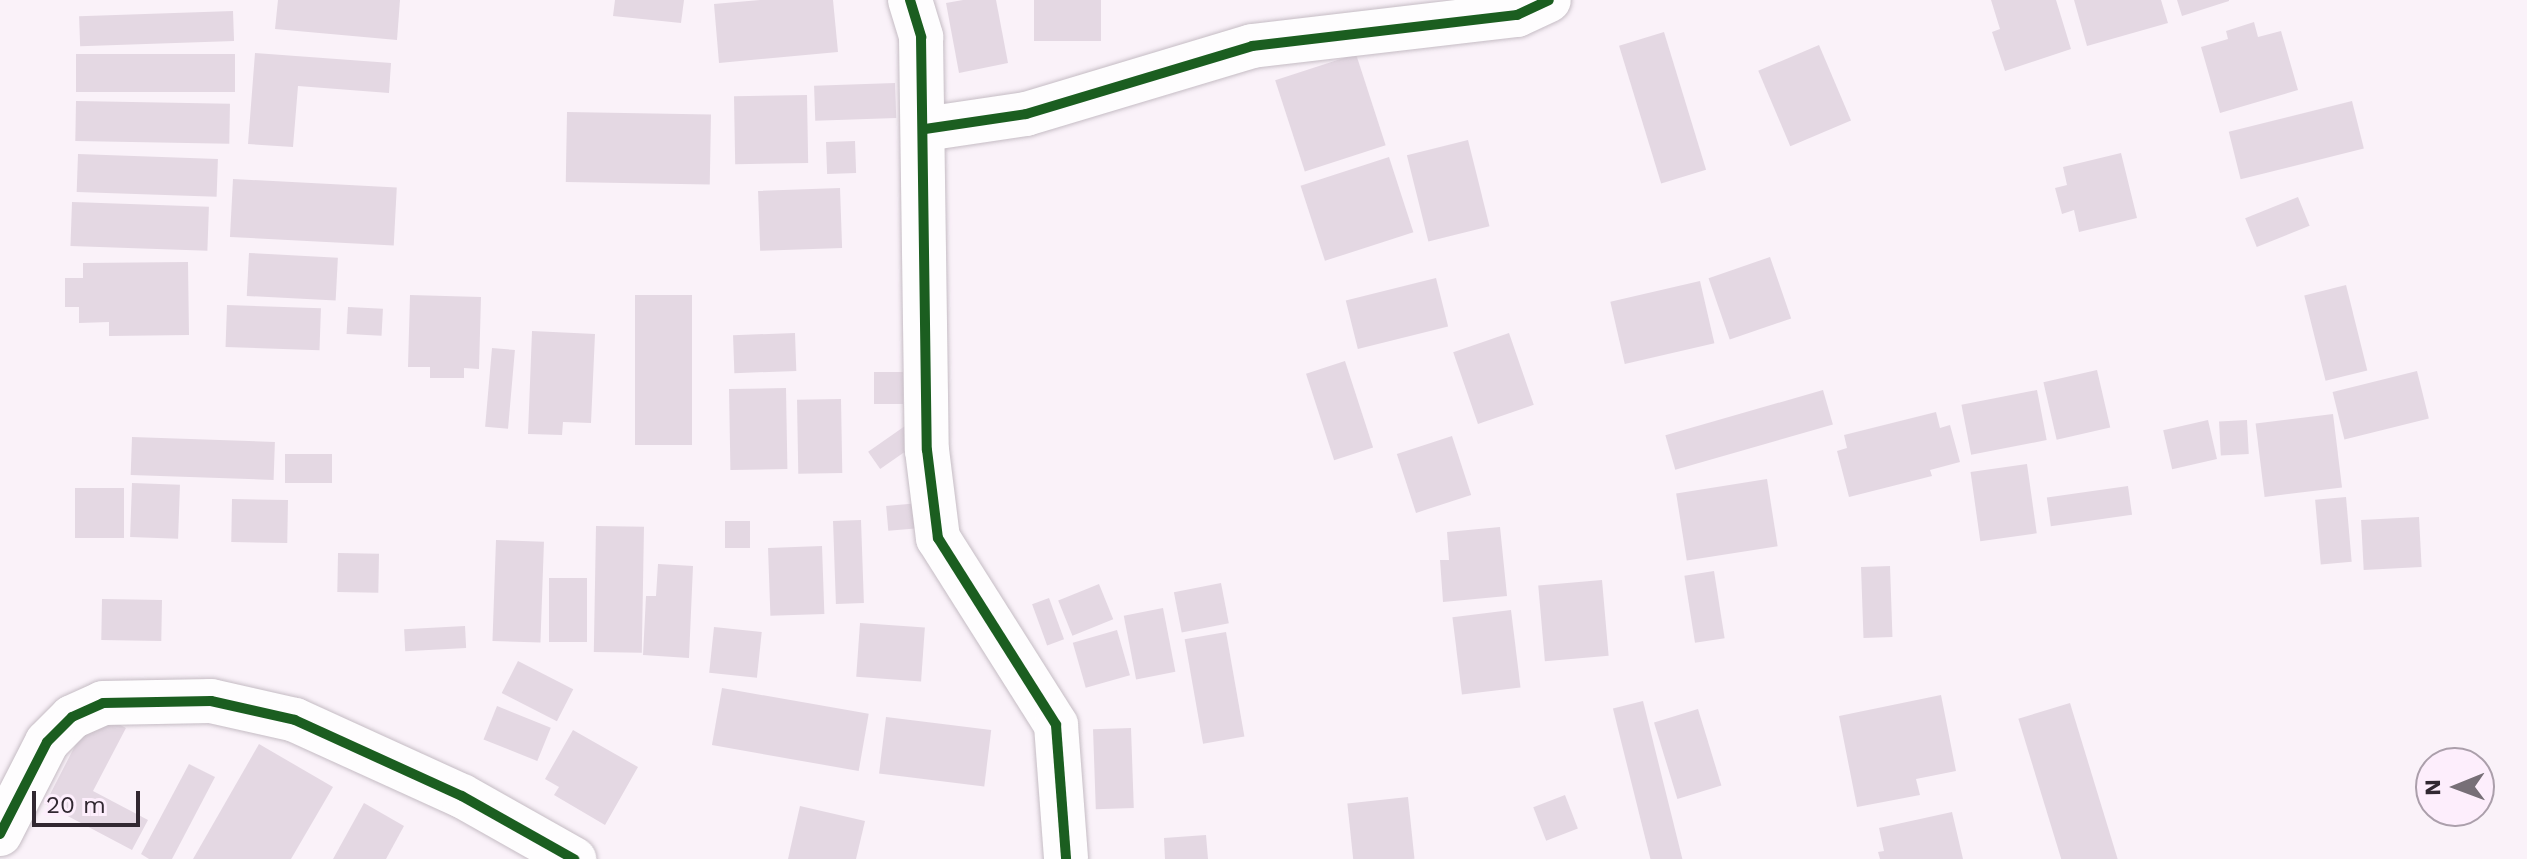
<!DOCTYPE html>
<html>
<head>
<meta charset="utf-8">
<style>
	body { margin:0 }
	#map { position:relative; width:2527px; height:859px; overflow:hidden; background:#faf2f9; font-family:"Work Sans",sans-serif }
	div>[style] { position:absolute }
	.building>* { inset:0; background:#e4d8e3; transform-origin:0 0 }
	.roads { filter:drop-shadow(0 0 2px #c5bcc4) drop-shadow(0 0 2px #c5bcc4) }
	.minor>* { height:44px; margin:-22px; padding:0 22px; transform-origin:22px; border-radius:22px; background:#fefdfe }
	.cycleway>* { height:10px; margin:-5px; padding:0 5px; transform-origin:5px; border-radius:5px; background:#1b5e20 }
	span { translate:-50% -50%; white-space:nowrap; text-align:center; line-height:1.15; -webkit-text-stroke:7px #fdeefc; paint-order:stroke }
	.north { position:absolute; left:2415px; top:747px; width:80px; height:80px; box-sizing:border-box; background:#fdeefc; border:2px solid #ab9fab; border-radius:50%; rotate:269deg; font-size:22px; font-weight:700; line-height:32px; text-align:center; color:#312831 }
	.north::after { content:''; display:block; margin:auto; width:28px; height:36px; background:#776f77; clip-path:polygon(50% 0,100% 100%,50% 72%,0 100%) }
	.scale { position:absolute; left:32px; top:791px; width:108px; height:36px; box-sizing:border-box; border:4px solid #312831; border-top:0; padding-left:10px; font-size:24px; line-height:28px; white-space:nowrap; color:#312831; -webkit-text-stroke:6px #fdeefc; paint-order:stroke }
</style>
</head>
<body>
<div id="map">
	<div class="building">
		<div style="clip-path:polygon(278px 0,400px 0,397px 40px,275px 29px)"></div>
		<div style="clip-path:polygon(615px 0,684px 0,681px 23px,613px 16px)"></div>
		<div style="clip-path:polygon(760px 0,833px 0,838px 52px,719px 63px,714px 4px)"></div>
		<div style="clip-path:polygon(963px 0,996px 0,1008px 63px,959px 73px,946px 3px)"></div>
		<div style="left:1034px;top:0;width:67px;height:41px"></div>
		<div style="clip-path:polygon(1991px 0,2056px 0,2071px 49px,2005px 71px,1992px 32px,2000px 29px)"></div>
		<div style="clip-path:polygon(2074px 0,2161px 0,2168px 23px,2087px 46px)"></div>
		<div style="clip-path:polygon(2177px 0,2229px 0,2229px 1px,2182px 16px)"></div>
		<div style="left:233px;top:11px;width:30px;height:154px;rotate:88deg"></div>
		<div style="clip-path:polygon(2254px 22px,2258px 37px,2281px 31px,2298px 90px,2220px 113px,2201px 47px,2228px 39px,2226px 31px)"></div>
		<div style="left:1664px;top:32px;width:144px;height:47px;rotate:73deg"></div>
		<div style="left:1819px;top:45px;width:82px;height:66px;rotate:67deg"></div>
		<div style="clip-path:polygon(255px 53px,391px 63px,389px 93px,298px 86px,293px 147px,248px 144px)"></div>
		<div style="left:76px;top:54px;width:159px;height:38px"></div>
		<div style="left:1356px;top:54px;width:96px;height:85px;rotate:72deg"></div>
		<div style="left:895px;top:83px;width:35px;height:81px;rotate:88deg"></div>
		<div style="left:807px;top:95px;width:68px;height:73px;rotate:89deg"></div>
		<div style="left:76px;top:101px;width:154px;height:40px;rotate:1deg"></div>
		<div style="left:2352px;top:101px;width:49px;height:127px;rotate:76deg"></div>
		<div style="left:567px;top:112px;width:144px;height:70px;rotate:1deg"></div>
		<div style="left:1468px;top:140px;width:89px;height:63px;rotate:76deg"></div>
		<div style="left:855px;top:141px;width:32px;height:29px;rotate:88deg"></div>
		<div style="clip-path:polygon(2121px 153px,2137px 218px,2079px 232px,2074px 210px,2062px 214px,2055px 188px,2067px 185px,2063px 167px)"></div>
		<div style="left:78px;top:154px;width:140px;height:38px;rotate:2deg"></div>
		<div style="left:1389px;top:157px;width:79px;height:93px;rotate:72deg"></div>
		<div style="left:233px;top:179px;width:164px;height:58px;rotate:3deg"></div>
		<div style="left:840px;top:188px;width:60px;height:82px;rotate:88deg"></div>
		<div style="left:2298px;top:197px;width:31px;height:57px;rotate:68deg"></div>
		<div style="left:72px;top:202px;width:137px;height:44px;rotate:2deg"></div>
		<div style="left:249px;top:253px;width:89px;height:43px;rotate:3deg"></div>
		<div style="left:1770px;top:257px;width:65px;height:65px;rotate:71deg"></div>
		<div style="clip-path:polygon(188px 262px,189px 335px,109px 336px,109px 322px,79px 323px,79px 307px,65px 307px,65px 278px,83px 278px,83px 263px)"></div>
		<div style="left:1436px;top:278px;width:50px;height:93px;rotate:76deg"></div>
		<div style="left:1700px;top:281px;width:64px;height:92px;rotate:77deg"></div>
		<div style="left:2346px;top:285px;width:88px;height:43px;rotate:76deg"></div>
		<div style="clip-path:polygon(410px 295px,481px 297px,479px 369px,464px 368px,464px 378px,430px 378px,430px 367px,408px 367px)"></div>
		<div style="left:692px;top:295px;width:150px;height:57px;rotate:90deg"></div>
		<div style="left:227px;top:305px;width:94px;height:42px;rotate:2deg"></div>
		<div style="left:348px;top:307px;width:35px;height:27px;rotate:3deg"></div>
		<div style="clip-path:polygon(532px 331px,595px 334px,591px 423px,563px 422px,562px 435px,528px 434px)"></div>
		<div style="left:795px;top:333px;width:38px;height:62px;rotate:88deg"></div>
		<div style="left:1509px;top:333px;width:76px;height:59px;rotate:71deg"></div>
		<div style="left:492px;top:348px;width:23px;height:79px;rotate:5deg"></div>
		<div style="left:1345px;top:361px;width:91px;height:41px;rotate:72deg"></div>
		<div style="left:2097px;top:370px;width:59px;height:55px;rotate:77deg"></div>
		<div style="left:2417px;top:371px;width:49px;height:87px;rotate:76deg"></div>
		<div style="left:874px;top:372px;width:29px;height:32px"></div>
		<div style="left:786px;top:388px;width:81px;height:57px;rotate:89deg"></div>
		<div style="left:1823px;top:390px;width:36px;height:164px;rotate:74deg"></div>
		<div style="left:2037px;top:390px;width:51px;height:77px;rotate:79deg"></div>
		<div style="left:841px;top:399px;width:74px;height:44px;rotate:89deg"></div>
		<div style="clip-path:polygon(1936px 412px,1940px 428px,1950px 425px,1960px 462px,1930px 470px,1932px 476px,1849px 497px,1837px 451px,1847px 448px,1844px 435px)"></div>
		<div style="left:2333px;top:414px;width:74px;height:78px;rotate:83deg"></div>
		<div style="left:2208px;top:420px;width:40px;height:46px;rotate:77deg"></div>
		<div style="left:2247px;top:420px;width:34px;height:28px;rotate:87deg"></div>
		<div style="left:905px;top:426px;width:21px;height:45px;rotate:55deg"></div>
		<div style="left:1452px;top:436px;width:62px;height:58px;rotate:72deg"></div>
		<div style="left:132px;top:437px;width:143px;height:38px;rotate:2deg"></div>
		<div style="left:332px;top:454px;width:29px;height:47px;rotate:90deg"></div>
		<div style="left:2027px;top:464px;width:70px;height:57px;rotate:82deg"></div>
		<div style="left:1767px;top:479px;width:68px;height:92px;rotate:81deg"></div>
		<div style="left:132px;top:483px;width:48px;height:54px;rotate:2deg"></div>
		<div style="left:2128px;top:486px;width:29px;height:82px;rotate:82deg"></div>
		<div style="left:75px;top:488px;width:49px;height:50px"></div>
		<div style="left:2346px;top:497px;width:65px;height:31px;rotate:85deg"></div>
		<div style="left:232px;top:499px;width:56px;height:43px;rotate:1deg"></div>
		<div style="left:919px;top:503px;width:25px;height:33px;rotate:85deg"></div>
		<div style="left:2419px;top:517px;width:50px;height:58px;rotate:87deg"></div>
		<div style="left:861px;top:520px;width:83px;height:28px;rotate:88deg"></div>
		<div style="left:725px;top:521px;width:25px;height:27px"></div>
		<div style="left:596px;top:526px;width:48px;height:126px;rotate:1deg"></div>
		<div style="clip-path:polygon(1500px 527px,1507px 596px,1443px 602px,1440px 560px,1449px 560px,1447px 532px)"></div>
		<div style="left:496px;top:540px;width:48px;height:101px;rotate:2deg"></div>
		<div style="left:822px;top:546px;width:68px;height:54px;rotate:88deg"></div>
		<div style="left:338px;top:553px;width:41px;height:39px;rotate:1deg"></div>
		<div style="clip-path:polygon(658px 564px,693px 566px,689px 658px,643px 655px,646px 596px,656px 596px)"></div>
		<div style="left:1890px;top:566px;width:71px;height:29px;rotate:88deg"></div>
		<div style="left:1714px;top:571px;width:68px;height:30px;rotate:81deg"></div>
		<div style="left:549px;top:578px;width:38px;height:64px"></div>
		<div style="left:1602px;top:580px;width:76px;height:64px;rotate:85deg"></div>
		<div style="left:1221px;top:583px;width:41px;height:48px;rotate:79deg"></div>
		<div style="left:1099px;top:584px;width:38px;height:44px;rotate:68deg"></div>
		<div style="left:1049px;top:598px;width:44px;height:18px;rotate:70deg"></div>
		<div style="left:102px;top:599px;width:60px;height:41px;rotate:1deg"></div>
		<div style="left:1163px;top:608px;width:65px;height:40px;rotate:79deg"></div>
		<div style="left:1511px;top:610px;width:78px;height:59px;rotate:83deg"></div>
		<div style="left:860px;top:623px;width:65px;height:54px;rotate:4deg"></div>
		<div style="left:465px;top:626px;width:22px;height:61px;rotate:87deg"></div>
		<div style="left:714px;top:627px;width:48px;height:46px;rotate:6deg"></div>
		<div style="left:1117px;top:630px;width:47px;height:46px;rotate:74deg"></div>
		<div style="left:1226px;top:632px;width:106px;height:42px;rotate:80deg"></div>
		<div style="left:518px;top:661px;width:62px;height:36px;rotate:27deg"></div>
		<div style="left:722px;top:688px;width:149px;height:58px;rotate:10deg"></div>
		<div style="clip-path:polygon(1941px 695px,1956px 771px,1916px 779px,1920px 795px,1857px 807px,1839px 716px)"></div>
		<div style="left:1643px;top:701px;width:163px;height:31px;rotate:76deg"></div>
		<div style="left:2070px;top:703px;width:163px;height:54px;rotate:73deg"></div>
		<div style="left:497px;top:706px;width:58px;height:36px;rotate:22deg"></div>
		<div style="left:1698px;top:709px;width:80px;height:46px;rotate:73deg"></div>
		<div style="clip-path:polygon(93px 711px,126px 728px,93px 791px,148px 820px,132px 850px,45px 804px)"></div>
		<div style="left:886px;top:717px;width:106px;height:57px;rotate:7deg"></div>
		<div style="left:1131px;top:728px;width:80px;height:38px;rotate:88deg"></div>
		<div style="clip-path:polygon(573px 730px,638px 767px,605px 825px,554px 795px,559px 787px,545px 779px)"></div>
		<div style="clip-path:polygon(259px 744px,333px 787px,291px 859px,193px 859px)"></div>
		<div style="clip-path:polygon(189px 764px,215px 777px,172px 859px,149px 859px,141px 854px)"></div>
		<div style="left:1565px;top:795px;width:36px;height:34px;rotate:69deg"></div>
		<div style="left:1408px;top:797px;width:62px;height:61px;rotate:84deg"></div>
		<div style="clip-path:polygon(364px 803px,404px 826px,386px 859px,333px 859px)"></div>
		<div style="clip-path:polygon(800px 806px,865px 821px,856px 859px,788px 859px)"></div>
		<div style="clip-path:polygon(1952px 812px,1963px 859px,1880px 859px,1878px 852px,1884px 851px,1879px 828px)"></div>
		<div style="clip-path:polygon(1206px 835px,1208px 859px,1165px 859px,1164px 838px)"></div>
	</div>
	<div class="roads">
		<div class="minor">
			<div style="left:910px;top:0;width:39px;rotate:73deg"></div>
			<div style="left:921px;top:37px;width:413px;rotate:89.2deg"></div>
			<div style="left:927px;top:450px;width:89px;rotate:82.9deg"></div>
			<div style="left:938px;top:538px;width:221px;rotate:57.7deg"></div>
			<div style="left:1056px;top:725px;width:134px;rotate:85.7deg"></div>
			<div style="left:925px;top:129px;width:102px;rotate:-8.4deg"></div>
			<div style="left:1026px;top:114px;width:236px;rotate:-16.7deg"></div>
			<div style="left:1252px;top:46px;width:267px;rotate:-6.7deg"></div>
			<div style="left:1517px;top:15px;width:35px;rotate:-25deg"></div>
			<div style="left:0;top:834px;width:103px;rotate:-62.9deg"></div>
			<div style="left:47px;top:742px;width:35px;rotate:-45deg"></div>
			<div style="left:72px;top:717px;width:34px;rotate:-24deg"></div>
			<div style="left:103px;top:703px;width:108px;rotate:-1.1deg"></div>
			<div style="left:211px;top:701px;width:86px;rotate:12.7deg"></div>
			<div style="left:295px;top:720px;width:183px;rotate:24.5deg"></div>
			<div style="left:462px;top:796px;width:129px;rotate:29.4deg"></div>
		</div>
	</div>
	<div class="cycleway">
		<div style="left:910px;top:0;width:39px;rotate:73deg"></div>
		<div style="left:921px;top:37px;width:413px;rotate:89.2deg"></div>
		<div style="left:927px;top:450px;width:89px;rotate:82.9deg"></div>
		<div style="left:938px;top:538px;width:221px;rotate:57.7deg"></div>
		<div style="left:1056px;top:725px;width:134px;rotate:85.7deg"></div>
		<div style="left:925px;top:129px;width:102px;rotate:-8.4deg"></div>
		<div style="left:1026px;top:114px;width:236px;rotate:-16.7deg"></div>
		<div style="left:1252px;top:46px;width:267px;rotate:-6.7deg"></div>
		<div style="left:1517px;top:15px;width:35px;rotate:-25deg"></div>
		<div style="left:0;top:834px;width:103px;rotate:-62.9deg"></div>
		<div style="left:47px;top:742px;width:35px;rotate:-45deg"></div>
		<div style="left:72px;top:717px;width:34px;rotate:-24deg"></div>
		<div style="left:103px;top:703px;width:108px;rotate:-1.1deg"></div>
		<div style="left:211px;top:701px;width:86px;rotate:12.7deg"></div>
		<div style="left:295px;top:720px;width:183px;rotate:24.5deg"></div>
		<div style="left:462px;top:796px;width:129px;rotate:29.4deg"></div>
	</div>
	<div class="north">N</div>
	<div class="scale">20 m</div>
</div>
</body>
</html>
